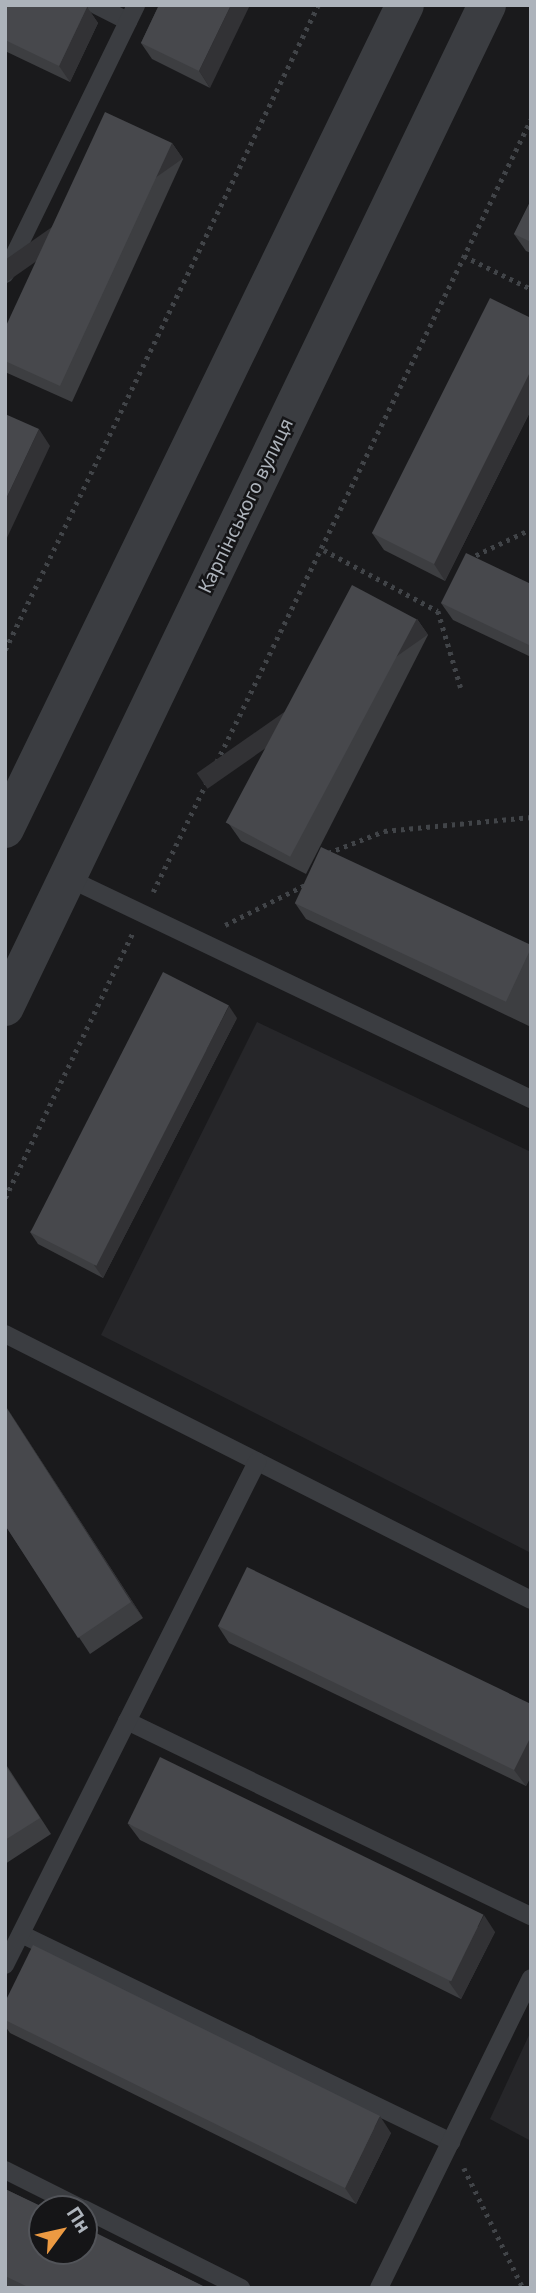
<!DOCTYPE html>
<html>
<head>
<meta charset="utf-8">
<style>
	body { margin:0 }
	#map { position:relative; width:536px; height:2293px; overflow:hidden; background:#1a1a1c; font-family:"Noto Sans",sans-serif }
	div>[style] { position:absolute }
	.built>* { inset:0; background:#262629 }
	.path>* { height:4.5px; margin-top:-2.25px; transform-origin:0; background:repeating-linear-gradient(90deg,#414448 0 3.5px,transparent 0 8.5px) }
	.service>* { height:18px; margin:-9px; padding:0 9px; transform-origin:9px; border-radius:9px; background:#3b3d41 }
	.tertiary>* { height:38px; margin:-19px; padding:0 19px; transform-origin:19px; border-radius:19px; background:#3b3d41 }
	.wall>* { inset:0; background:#3d3e41 }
	.shaded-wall>* { inset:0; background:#323235; transform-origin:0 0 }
	.building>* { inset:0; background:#47484c; transform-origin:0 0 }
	span { translate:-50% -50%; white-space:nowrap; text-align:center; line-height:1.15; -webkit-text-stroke:5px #151517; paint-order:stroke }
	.street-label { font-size:19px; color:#adb3bb }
	.frame { position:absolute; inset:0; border:7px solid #adb3bb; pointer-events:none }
	.north { position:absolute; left:28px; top:2195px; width:70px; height:70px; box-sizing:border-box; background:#151517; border:2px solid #525459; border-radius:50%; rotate:57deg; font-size:19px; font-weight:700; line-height:28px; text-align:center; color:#adb3bb }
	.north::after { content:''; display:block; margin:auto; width:24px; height:32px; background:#ec9a42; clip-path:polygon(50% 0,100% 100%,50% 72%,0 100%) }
</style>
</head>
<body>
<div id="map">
	<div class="built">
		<div style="clip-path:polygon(257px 1022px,531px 1152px,531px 1553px,101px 1335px)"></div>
		<div style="clip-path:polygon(531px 2031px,531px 2141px,490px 2119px)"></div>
	</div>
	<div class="path">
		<div style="left:464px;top:256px;width:75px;rotate:26.2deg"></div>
		<div style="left:324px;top:550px;width:129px;rotate:28.2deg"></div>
		<div style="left:438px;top:611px;width:80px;rotate:73.4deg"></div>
		<div style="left:468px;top:559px;width:68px;rotate:-25.4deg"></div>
		<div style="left:5px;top:650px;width:717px;rotate:-64.11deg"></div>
		<div style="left:328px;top:853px;width:60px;rotate:-21.4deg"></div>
		<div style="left:384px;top:831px;width:148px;rotate:-5.4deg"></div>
		<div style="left:153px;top:892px;width:860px;rotate:-63.94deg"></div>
		<div style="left:225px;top:925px;width:89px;rotate:-26.6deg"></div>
		<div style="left:5px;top:1198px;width:293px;rotate:-64.3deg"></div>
		<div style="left:464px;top:2168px;width:134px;rotate:63.8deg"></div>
	</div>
	<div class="service">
		<div style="left:96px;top:5px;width:36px;rotate:27deg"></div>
		<div style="left:5px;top:274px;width:299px;rotate:-64deg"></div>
		<div style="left:68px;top:878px;width:513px;rotate:25.52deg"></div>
		<div style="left:5px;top:1334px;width:589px;rotate:26.83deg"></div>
		<div style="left:127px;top:1721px;width:449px;rotate:25.8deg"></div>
		<div style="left:21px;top:1934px;width:478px;rotate:25.8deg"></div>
		<div style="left:5px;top:1965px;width:563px;rotate:-63.39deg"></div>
		<div style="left:5px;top:2170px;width:87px;rotate:26.6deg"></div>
		<div style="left:84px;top:2209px;width:176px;rotate:26.7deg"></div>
		<div style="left:379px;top:2288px;width:345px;rotate:-63.9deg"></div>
	</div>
	<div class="tertiary">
		<div style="left:5px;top:829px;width:916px;rotate:-64.11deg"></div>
		<div style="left:5px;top:1007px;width:1112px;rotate:-64.31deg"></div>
	</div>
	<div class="wall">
		<div style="clip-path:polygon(5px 5px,87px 7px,98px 23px,70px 82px,5px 51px)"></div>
		<div style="clip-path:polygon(159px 5px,210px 88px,152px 59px,141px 43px)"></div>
		<div style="clip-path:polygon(172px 143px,183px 159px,72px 402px,5px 372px,5px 328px)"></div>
		<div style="clip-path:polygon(531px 200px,531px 253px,526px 251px,514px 234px)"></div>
		<div style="clip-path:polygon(531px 318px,531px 410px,445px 581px,384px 550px,372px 533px)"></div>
		<div style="clip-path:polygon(531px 584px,531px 657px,453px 620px,441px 603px)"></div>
		<div style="clip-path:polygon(417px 619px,428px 635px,306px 874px,241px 841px,229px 824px)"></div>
		<div style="clip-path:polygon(295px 903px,531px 947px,531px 1027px,306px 919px)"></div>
		<div style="clip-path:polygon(237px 1018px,103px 1278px,38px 1244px,30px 1232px)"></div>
		<div style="clip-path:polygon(5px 1405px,143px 1618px,90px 1654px,5px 1525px)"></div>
		<div style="clip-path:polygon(218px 1626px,531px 1704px,531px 1776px,526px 1786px,229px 1643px)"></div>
		<div style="clip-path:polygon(5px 1763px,51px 1834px,5px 1864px)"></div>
		<div style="clip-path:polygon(128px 1824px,495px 1932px,461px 1999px,140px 1840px)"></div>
		<div style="clip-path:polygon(5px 2002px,391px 2133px,356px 2204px,10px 2033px,5px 2026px)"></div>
		<div style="clip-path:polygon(5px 2189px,207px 2288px,8px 2288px,5px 2286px)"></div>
	</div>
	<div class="shaded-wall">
		<div style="clip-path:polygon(231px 5px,250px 5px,210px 88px,199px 71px)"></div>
		<div style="clip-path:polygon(87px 7px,98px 23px,70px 82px,59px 66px)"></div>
		<div style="left:172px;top:143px;width:19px;height:268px;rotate:55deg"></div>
		<div style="clip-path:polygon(531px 370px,531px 410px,445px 581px,434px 564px)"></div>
		<div style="clip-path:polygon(39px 429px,50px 446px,5px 542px,5px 501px)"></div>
		<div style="left:417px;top:619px;width:19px;height:269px;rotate:55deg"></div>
		<div style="clip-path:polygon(229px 1006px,237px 1018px,103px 1278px,94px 1265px)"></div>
		<div style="clip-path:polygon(5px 1405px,143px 1618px,131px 1602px)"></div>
		<div style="clip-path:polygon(531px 1736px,531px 1776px,526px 1786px,514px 1770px)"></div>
		<div style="clip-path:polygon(484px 1915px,495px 1932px,461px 1999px,449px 1982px)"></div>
		<div style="clip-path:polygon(380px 2116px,391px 2133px,356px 2204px,345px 2188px)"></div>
	</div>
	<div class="building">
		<div style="clip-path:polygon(5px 5px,84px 5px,87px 7px,59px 66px,5px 40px)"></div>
		<div style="clip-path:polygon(159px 5px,231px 5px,199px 71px,141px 43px)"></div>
		<div style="clip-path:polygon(105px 112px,172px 143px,60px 386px,5px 361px,5px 328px)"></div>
		<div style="clip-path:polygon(531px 200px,531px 242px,514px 234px)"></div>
		<div style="clip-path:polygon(490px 298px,531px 318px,531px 370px,434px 564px,372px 533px)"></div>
		<div style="clip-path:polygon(5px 414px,39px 429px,5px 501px)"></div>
		<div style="clip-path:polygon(466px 553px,531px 584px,531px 646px,441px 603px)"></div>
		<div style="left:352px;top:585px;width:73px;height:269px;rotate:28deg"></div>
		<div style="left:321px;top:847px;width:233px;height:62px;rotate:25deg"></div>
		<div style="left:163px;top:972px;width:74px;height:292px;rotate:27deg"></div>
		<div style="clip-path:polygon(5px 1406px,131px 1602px,78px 1638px,5px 1525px)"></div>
		<div style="clip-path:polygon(247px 1567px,531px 1704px,531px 1736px,514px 1770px,218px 1626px)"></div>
		<div style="left:160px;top:1757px;width:360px;height:74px;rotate:26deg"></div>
		<div style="clip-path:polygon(5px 1765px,40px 1818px,5px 1840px)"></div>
		<div style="clip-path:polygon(33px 1945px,380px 2116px,345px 2188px,5px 2020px,5px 2002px)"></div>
		<div style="clip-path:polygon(5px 2189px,47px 2209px,42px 2209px,42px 2251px,84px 2251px,84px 2227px,207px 2288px,30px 2288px,5px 2276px)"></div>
	</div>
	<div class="street-label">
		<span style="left:246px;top:506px;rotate:-64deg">Карпінського вулиця</span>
	</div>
	<div class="frame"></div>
	<div class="north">Пн</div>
</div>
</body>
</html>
